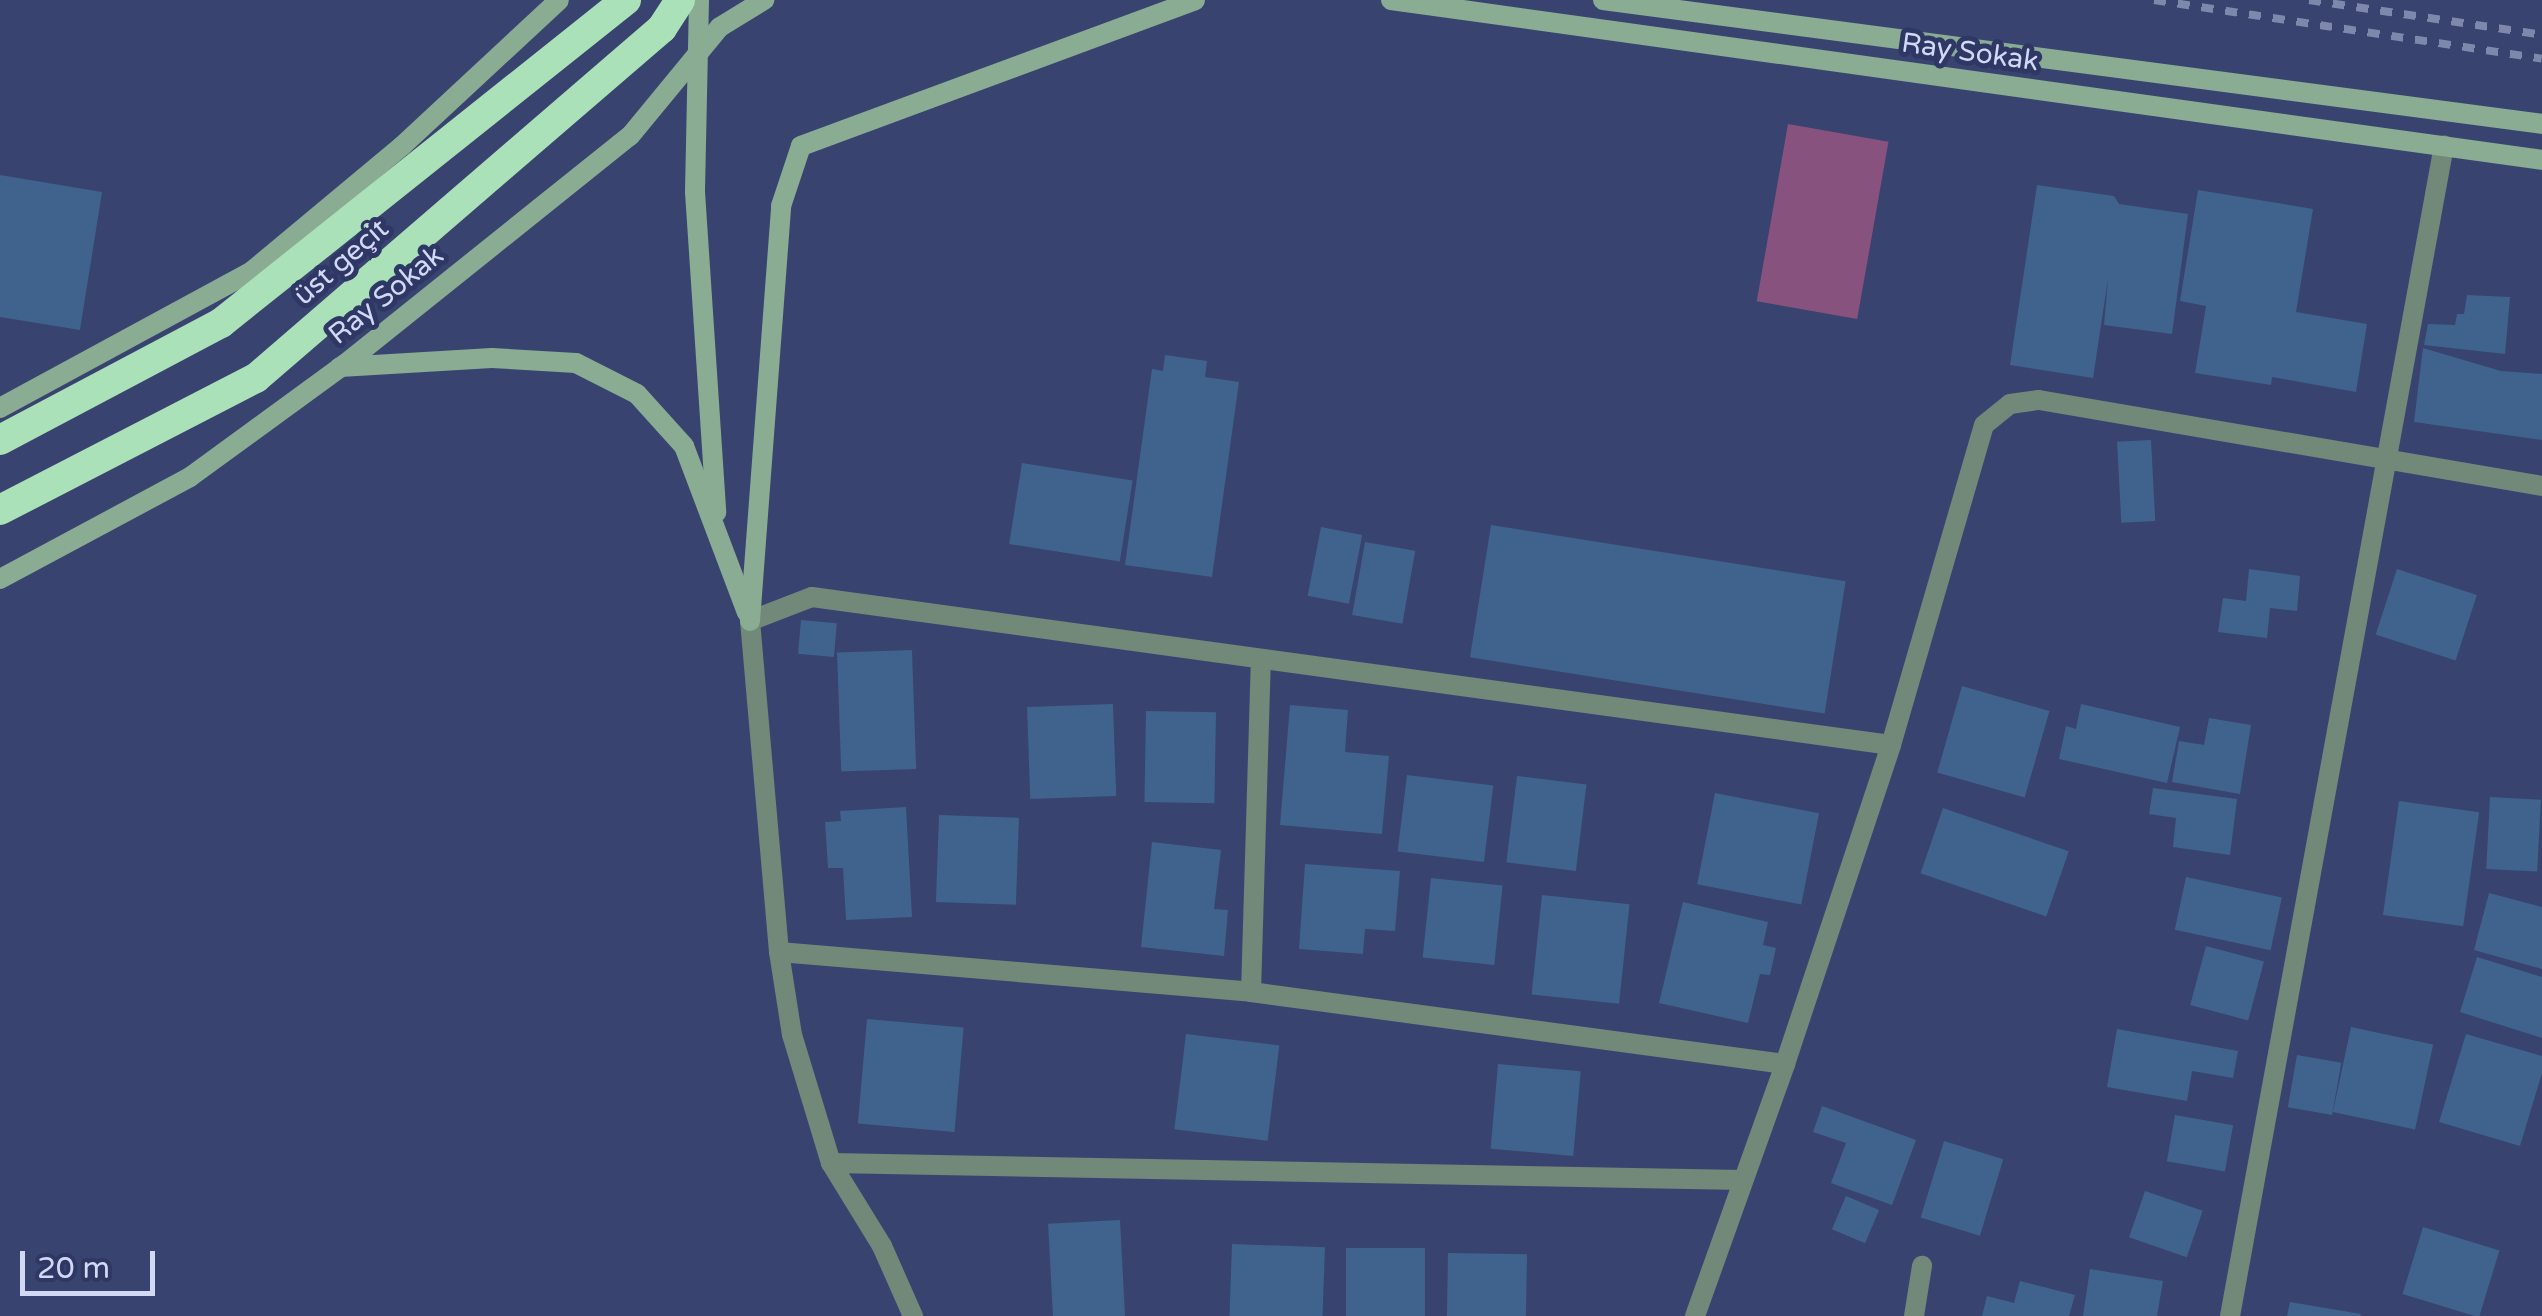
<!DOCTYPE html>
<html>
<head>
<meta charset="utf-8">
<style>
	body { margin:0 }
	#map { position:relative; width:2542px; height:1316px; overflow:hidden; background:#394370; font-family:"Varela Round",sans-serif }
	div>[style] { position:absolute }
	.green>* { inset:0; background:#87537e; transform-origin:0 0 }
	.building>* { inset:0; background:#3f638c; transform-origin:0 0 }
	.street>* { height:20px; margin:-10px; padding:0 10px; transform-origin:10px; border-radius:10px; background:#728878 }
	.secondary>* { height:20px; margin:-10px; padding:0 10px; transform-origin:10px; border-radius:10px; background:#89ac92 }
	.highway>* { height:30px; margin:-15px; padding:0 15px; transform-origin:15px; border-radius:15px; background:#aae1b9 }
	.rail>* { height:8px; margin-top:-4px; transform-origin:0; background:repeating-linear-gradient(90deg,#7e87ac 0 12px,transparent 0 24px) }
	span { translate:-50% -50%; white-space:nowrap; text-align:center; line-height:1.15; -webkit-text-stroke:10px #2f3865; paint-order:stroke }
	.street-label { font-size:28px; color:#d1d9f5 }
	.scale { position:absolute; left:20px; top:1251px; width:135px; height:45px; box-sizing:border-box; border:5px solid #d1d9f5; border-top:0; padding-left:12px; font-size:30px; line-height:35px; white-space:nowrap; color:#d1d9f5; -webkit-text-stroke:8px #2f3865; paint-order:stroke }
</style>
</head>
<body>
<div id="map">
	<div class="green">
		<div style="left:1788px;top:124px;width:102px;height:180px;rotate:10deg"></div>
	</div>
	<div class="building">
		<div style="clip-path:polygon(0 175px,102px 192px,80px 330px,0 317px)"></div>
		<div style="clip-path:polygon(2037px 185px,2114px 196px,2119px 204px,2188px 214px,2172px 334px,2104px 325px,2108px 279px,2093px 378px,2010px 365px)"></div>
		<div style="clip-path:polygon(2198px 190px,2313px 209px,2296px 312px,2367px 324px,2356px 392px,2272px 377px,2271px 385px,2195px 373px,2206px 306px,2180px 301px)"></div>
		<div style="clip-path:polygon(2467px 295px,2510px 297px,2505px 354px,2424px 345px,2428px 324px,2455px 325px,2457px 314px,2464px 314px)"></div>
		<div style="clip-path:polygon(2423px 348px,2501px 371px,2542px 374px,2542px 440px,2414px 422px)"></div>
		<div style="clip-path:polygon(1165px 355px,1207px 361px,1205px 377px,1239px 382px,1212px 577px,1125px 565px,1152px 369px,1163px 371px)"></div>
		<div style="left:2151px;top:440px;width:81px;height:34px;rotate:87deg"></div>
		<div style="left:1022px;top:463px;width:112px;height:82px;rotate:9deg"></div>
		<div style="left:1491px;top:525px;width:359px;height:134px;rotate:9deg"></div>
		<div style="left:1321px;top:527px;width:42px;height:70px;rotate:11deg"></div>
		<div style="left:1365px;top:542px;width:51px;height:74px;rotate:10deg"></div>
		<div style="clip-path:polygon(2249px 569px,2300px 576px,2297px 611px,2270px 608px,2267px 638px,2218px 632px,2223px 598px,2246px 601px)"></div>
		<div style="left:2397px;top:569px;width:84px;height:69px;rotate:18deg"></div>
		<div style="left:801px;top:620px;width:36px;height:34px;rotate:5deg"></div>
		<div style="left:912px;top:650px;width:119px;height:75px;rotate:88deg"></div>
		<div style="left:1962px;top:686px;width:91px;height:90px;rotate:16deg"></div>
		<div style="left:1113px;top:704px;width:92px;height:86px;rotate:88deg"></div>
		<div style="clip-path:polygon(2081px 704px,2180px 727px,2167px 783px,2059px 759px,2066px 726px,2076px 729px)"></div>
		<div style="clip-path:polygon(1290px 705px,1348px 710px,1345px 752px,1389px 756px,1382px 834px,1280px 825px)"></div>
		<div style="left:1146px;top:711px;width:70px;height:91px;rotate:1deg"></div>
		<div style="clip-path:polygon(2209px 718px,2251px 725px,2240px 794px,2172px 782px,2179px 741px,2204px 745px)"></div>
		<div style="left:1407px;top:775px;width:87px;height:77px;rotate:7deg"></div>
		<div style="left:1517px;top:776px;width:70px;height:87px;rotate:7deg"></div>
		<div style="clip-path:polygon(2153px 788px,2237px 799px,2230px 855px,2173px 847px,2176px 818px,2149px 814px)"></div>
		<div style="left:1715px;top:793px;width:106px;height:93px;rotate:11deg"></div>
		<div style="left:2490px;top:797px;width:51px;height:72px;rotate:3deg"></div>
		<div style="left:2399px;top:801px;width:81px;height:115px;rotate:8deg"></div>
		<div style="clip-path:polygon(906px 807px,912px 917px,846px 920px,843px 868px,828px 868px,825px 822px,841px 821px,840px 811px)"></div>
		<div style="left:1943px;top:808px;width:133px;height:69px;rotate:19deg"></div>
		<div style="left:939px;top:815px;width:80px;height:87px;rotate:2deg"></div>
		<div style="clip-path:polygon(1152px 842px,1221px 850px,1214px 909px,1228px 910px,1224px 956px,1141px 947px)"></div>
		<div style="clip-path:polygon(1305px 864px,1400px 871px,1395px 931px,1365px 929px,1363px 954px,1299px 949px)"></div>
		<div style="left:2186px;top:877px;width:98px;height:54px;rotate:12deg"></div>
		<div style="left:1431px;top:878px;width:72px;height:80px;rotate:6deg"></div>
		<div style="clip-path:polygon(2489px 893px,2542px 907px,2542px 969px,2474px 950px)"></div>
		<div style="left:1542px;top:895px;width:88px;height:100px;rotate:6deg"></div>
		<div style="clip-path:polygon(1683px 902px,1768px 922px,1763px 945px,1776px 948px,1770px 975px,1760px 974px,1748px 1023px,1659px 1003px)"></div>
		<div style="left:2206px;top:946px;width:60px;height:61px;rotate:15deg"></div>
		<div style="clip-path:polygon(2477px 957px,2542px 977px,2542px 1038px,2460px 1012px)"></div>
		<div style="left:867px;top:1019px;width:97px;height:105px;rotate:5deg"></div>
		<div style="left:2351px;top:1027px;width:84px;height:87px;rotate:12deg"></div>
		<div style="clip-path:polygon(2117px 1029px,2238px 1051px,2233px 1078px,2192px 1071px,2187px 1101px,2107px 1087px)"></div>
		<div style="left:1186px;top:1034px;width:94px;height:96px;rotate:7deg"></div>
		<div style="clip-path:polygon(2466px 1034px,2542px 1056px,2542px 1073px,2520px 1146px,2439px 1122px)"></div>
		<div style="left:2297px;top:1055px;width:45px;height:53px;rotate:10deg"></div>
		<div style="left:1498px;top:1064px;width:83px;height:85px;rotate:5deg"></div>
		<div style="clip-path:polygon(1822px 1106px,1916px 1140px,1892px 1205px,1831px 1183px,1846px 1143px,1813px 1132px)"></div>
		<div style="left:2175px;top:1115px;width:59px;height:47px;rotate:10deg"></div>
		<div style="left:1944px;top:1141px;width:62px;height:80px;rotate:17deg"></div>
		<div style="left:2145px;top:1191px;width:61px;height:49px;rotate:19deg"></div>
		<div style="left:1846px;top:1196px;width:36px;height:36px;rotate:23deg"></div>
		<div style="left:1120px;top:1220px;width:96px;height:72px;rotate:87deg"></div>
		<div style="left:2423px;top:1227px;width:80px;height:70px;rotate:17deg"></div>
		<div style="left:1232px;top:1244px;width:93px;height:72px;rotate:2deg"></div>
		<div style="left:1346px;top:1248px;width:79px;height:68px"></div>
		<div style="left:1448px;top:1253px;width:79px;height:63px;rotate:1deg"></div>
		<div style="clip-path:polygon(2090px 1269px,2163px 1281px,2157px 1316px,2083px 1316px)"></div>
		<div style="clip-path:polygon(2020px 1281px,2075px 1295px,2069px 1316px,1982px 1316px,1987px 1296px,2014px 1303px)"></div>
		<div style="clip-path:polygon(2290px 1302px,2361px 1314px,2360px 1316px,2287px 1316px)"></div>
	</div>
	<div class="street">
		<div style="left:779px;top:952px;width:474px;rotate:4.8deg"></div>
		<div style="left:1251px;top:992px;width:539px;rotate:7.68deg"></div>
		<div style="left:1251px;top:992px;width:330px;rotate:-88.3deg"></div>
		<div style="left:831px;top:1163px;width:912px;rotate:1.07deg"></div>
		<div style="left:913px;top:1316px;width:77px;rotate:-113.9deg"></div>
		<div style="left:882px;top:1246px;width:97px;rotate:-121.6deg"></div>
		<div style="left:831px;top:1163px;width:134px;rotate:-106.9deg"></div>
		<div style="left:792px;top:1035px;width:84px;rotate:-98.9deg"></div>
		<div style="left:779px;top:952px;width:332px;rotate:-95deg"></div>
		<div style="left:750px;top:621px;width:66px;rotate:-21.2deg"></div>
		<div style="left:812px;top:597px;width:1089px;rotate:7.81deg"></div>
		<div style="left:1695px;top:1316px;width:268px;rotate:-70.3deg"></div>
		<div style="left:1785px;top:1064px;width:336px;rotate:-71.6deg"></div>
		<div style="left:1891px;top:745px;width:333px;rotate:-73.8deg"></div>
		<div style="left:1984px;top:425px;width:33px;rotate:-39deg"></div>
		<div style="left:2010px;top:404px;width:29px;rotate:-8deg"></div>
		<div style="left:2039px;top:400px;width:510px;rotate:9.7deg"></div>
		<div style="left:1914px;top:1316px;width:51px;rotate:-80.9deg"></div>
		<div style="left:2230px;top:1316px;width:1190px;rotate:-79.64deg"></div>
	</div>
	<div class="secondary">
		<div style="left:699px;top:0;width:192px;rotate:91.2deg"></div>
		<div style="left:695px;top:192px;width:321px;rotate:86.2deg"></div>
		<div style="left:1391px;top:0;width:1162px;rotate:7.91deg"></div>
		<div style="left:1603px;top:0;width:947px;rotate:7.52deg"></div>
		<div style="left:340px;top:367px;width:152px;rotate:-3.4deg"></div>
		<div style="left:492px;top:358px;width:84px;rotate:3.4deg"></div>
		<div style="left:576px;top:363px;width:68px;rotate:26.9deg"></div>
		<div style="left:637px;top:394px;width:70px;rotate:47.9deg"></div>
		<div style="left:684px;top:446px;width:178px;rotate:69.3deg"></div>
		<div style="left:0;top:408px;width:287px;rotate:-28.5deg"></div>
		<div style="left:252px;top:271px;width:195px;rotate:-39.8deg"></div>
		<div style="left:402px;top:146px;width:214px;rotate:-42.9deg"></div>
		<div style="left:0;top:579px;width:216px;rotate:-28.2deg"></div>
		<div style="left:190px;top:477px;width:192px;rotate:-36.1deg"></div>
		<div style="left:345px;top:364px;width:365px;rotate:-38.7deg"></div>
		<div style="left:630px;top:136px;width:141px;rotate:-50.5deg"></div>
		<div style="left:720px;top:27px;width:52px;rotate:-31.5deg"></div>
		<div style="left:750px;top:621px;width:416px;rotate:-85.7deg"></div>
		<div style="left:781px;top:206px;width:63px;rotate:-71.6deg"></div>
		<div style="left:801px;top:146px;width:420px;rotate:-20.3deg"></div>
	</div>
	<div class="highway">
		<div style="left:0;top:440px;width:250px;rotate:-27.9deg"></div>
		<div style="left:221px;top:323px;width:518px;rotate:-38.57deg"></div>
		<div style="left:0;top:510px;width:288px;rotate:-27.3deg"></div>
		<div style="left:256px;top:378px;width:536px;rotate:-40.76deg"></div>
		<div style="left:662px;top:28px;width:33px;rotate:-57deg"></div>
	</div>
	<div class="rail">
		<div style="left:2154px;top:0;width:392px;rotate:8.6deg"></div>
		<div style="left:2309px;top:0;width:236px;rotate:8.5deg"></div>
	</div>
	<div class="street-label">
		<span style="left:1970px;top:52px;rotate:8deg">Ray Sokak</span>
		<span style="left:341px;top:262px;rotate:-41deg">üst geçit</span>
		<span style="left:386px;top:295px;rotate:-39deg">Ray Sokak</span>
	</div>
	<div class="scale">20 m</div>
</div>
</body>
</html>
